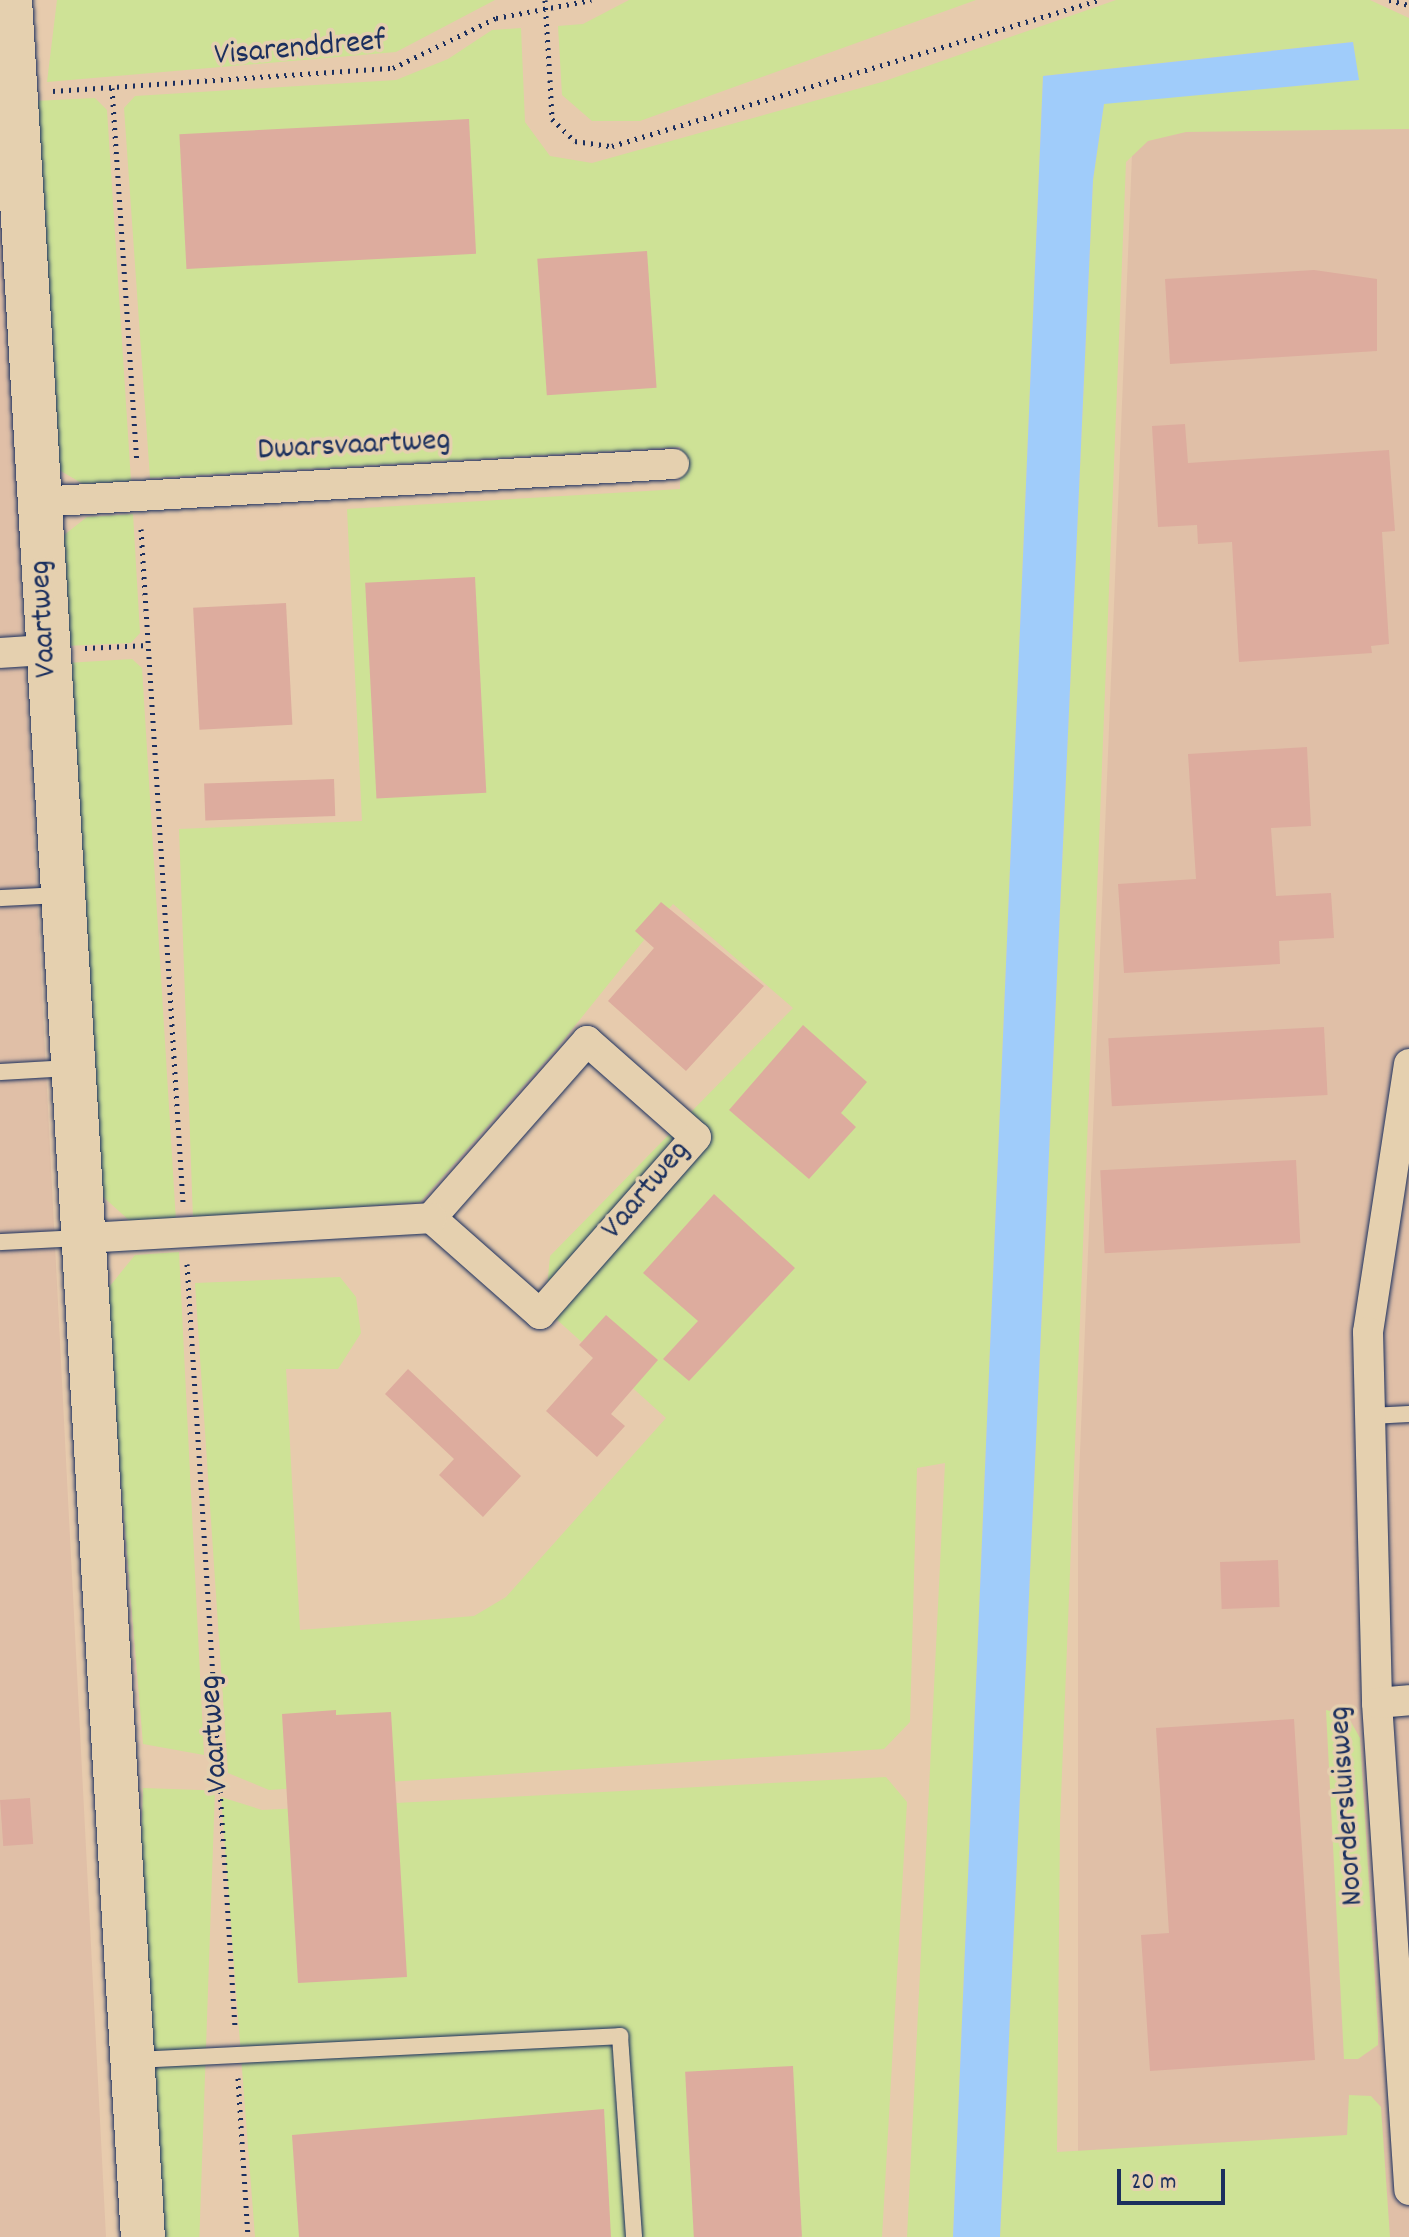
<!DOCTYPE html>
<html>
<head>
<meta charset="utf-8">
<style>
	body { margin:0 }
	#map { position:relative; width:1409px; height:2237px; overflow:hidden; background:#e7cbad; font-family:Dekko,sans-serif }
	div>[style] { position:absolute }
	.built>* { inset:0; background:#e0bfa7 }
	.green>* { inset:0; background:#cee296; transform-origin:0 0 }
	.water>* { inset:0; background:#a0ccfa }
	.building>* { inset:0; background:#ddac9e; transform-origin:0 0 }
	.path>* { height:5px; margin-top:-2.5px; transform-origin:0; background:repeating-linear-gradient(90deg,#1b2f5e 0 2px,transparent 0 8px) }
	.roads { filter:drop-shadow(0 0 2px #1b2f5e) drop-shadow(0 0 2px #1b2f5e) }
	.lane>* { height:16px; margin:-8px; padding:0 8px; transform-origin:8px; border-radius:8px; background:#e5d0af }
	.street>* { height:30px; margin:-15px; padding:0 15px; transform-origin:15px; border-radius:15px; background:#e5d0af }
	.secondary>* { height:44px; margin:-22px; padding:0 22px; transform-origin:22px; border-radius:22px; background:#e5d0af }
	.path-bridge>* { height:5px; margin-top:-2.5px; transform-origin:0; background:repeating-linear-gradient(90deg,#1b2f5e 0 2px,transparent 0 8px) }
	span { translate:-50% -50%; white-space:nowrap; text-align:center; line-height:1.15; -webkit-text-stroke:7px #e5d0af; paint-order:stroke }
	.street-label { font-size:32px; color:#1b2f5e }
	.scale { position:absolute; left:1117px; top:2169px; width:108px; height:36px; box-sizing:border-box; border:4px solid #1b2f5e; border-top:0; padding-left:10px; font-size:24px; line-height:28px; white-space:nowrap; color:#1b2f5e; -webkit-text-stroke:6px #e5d0af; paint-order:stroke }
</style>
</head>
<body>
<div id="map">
	<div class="built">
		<div style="clip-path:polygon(14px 61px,20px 565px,106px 2237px,0 2237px,0 63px)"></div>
		<div style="clip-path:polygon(1409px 111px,1409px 2237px,1078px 2237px,1078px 1503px,1133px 130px)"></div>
	</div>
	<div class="green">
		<div style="clip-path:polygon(57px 0,495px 0,396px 52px,47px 82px)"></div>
		<div style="clip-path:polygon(629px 0,976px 0,640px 121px,592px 121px,562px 95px,558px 26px,583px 24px)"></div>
		<div style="clip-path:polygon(1116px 0,1370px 0,1409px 18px,1409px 129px,1186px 132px,1148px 141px,1126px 162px,1060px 1823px,1057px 2152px,1347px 2135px,1349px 2095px,1371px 2096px,1381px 2107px,1390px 2237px,1000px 2237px,1093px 180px,1104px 103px,1358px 80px,1353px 42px,1043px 76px,953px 2237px,907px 2237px,945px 1463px,917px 1468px,910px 1722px,884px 1749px,269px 1790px,228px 1773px,195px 1283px,340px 1277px,356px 1297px,361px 1333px,338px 1369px,286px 1369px,300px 1630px,474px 1616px,506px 1597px,666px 1418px,545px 1309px,550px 1256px,793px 1008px,673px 904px,557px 1048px,420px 1202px,193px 1219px,179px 829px,362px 821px,347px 509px,680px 489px,680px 447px,150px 478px,124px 108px,135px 96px,396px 80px,448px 59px,492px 30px,521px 28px,525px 122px,550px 156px,592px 163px,882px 82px)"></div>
		<div style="clip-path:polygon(95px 98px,107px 110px,131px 481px,83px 484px,54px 467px,34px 101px)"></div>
		<div style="clip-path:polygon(133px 514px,140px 633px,131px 643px,65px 646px,59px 539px,87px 517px)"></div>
		<div style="clip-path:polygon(132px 659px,142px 668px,176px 1221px,132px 1223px,99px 1193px,66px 663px)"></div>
		<div style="clip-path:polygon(179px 1252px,204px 1755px,143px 1744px,105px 1292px,135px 1255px)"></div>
		<div style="clip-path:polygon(1326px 1710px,1347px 1715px,1360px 1738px,1378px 2030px,1378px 2045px,1358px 2059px,1344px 2059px)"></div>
		<div style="clip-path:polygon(886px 1777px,907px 1802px,882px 2237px,255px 2237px,221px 1797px,262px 1810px)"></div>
		<div style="left:143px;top:1788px;width:72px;height:450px;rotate:2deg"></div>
	</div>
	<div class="water">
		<div style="clip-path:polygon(1353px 42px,1359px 80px,1104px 104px,1093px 180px,1000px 2237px,953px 2237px,1043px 76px)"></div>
	</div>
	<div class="building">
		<div style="left:469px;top:119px;width:135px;height:290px;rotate:87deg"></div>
		<div style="left:647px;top:251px;width:137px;height:110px;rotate:86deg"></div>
		<div style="clip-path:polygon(1314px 270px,1377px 279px,1377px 351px,1170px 364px,1165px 279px)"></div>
		<div style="clip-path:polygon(1185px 424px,1188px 463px,1389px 450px,1395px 531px,1382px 532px,1389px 644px,1371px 646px,1372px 653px,1239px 662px,1232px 542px,1198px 544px,1197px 525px,1158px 527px,1152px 426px)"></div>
		<div style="left:475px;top:577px;width:216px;height:110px;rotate:87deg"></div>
		<div style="left:286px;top:603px;width:122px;height:93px;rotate:87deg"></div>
		<div style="clip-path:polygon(1307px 747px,1311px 826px,1271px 828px,1276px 896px,1331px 893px,1334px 938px,1279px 941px,1280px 964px,1124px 973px,1118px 884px,1196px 879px,1188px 754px)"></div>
		<div style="left:334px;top:779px;width:37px;height:130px;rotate:88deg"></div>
		<div style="clip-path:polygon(661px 902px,764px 986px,686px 1071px,608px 1001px,654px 948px,635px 931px)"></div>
		<div style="clip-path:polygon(803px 1025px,867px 1082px,841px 1113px,856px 1127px,809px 1179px,729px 1110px)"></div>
		<div style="left:1324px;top:1027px;width:68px;height:216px;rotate:87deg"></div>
		<div style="left:1296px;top:1160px;width:83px;height:196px;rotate:87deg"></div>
		<div style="clip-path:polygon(714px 1194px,795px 1268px,689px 1381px,663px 1359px,698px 1321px,643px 1273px)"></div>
		<div style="clip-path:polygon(606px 1315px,658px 1360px,611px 1414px,625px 1426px,597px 1457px,546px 1411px,593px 1358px,579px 1345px)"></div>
		<div style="clip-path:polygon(408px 1369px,521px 1476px,483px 1517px,439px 1475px,454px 1459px,385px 1394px)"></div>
		<div style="left:1278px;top:1560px;width:47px;height:58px;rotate:88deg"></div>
		<div style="clip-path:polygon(336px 1710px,336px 1715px,391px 1712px,407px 1977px,298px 1983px,282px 1714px)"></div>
		<div style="clip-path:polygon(1294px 1719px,1315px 2060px,1150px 2071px,1141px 1935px,1169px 1933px,1156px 1728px)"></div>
		<div style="left:30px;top:1798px;width:46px;height:30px;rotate:86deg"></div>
		<div style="left:793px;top:2066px;width:171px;height:108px;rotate:87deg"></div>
		<div style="clip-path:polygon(604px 2109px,611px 2237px,299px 2237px,292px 2135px)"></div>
	</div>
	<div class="path">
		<div style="left:1389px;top:0;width:21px;rotate:14deg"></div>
		<div style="left:550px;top:80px;width:39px;rotate:87deg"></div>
		<div style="left:552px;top:119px;width:32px;rotate:44deg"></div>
		<div style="left:575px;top:141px;width:37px;rotate:8deg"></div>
		<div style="left:612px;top:146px;width:508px;rotate:-16.69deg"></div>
		<div style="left:112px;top:88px;width:376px;rotate:86.2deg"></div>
		<div style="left:53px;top:91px;width:341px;rotate:-3.9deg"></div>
		<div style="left:393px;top:68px;width:114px;rotate:-25.9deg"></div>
		<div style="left:496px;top:18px;width:97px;rotate:-10.7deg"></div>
		<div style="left:141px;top:529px;width:674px;rotate:86.43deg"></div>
		<div style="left:85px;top:648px;width:63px;rotate:-2.7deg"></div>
		<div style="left:187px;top:1264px;width:766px;rotate:86.4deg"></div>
		<div style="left:238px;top:2078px;width:159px;rotate:86.4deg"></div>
	</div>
	<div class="roads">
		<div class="lane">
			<div style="left:0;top:898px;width:62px;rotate:-2.8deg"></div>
			<div style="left:0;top:1072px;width:70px;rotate:-3.3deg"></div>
			<div style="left:0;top:1242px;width:82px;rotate:-2.8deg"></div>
			<div style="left:1370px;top:1416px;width:39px;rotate:-3deg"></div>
			<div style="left:133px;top:2060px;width:488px;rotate:-2.8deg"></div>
			<div style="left:620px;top:2036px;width:201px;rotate:86deg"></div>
		</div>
		<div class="street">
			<div style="left:38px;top:502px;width:637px;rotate:-3.42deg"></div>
			<div style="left:0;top:653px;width:46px;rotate:-3.7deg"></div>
			<div style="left:587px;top:1041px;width:145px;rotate:41.4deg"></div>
			<div style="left:696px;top:1137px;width:236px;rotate:131.4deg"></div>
			<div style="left:540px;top:1314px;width:145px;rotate:-138.6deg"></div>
			<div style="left:431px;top:1218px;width:236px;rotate:-48.6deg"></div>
			<div style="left:1409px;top:1064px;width:271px;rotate:98.7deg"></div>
			<div style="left:1368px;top:1332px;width:371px;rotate:88.6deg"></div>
			<div style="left:1377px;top:1703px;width:488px;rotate:86.2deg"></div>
			<div style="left:85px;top:1238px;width:347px;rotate:-3.3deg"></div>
			<div style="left:1377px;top:1703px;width:32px;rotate:-5deg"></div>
		</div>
		<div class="secondary">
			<div style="left:10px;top:0;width:2241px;rotate:86.6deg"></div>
		</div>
	</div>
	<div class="path-bridge">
		<div style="left:545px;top:0;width:80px;rotate:86.4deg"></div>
	</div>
	<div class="street-label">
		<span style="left:300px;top:50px;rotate:-5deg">Visarenddreef</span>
		<span style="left:354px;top:447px;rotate:-3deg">Dwarsvaartweg</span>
		<span style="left:45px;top:619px;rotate:-93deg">Vaartweg</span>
		<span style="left:647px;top:1191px;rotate:-50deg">Vaartweg</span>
		<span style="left:216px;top:1734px;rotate:-94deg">Vaartweg</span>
		<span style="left:1348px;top:1806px;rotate:-94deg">Noordersluisweg</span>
	</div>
	<div class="scale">20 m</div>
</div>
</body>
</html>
